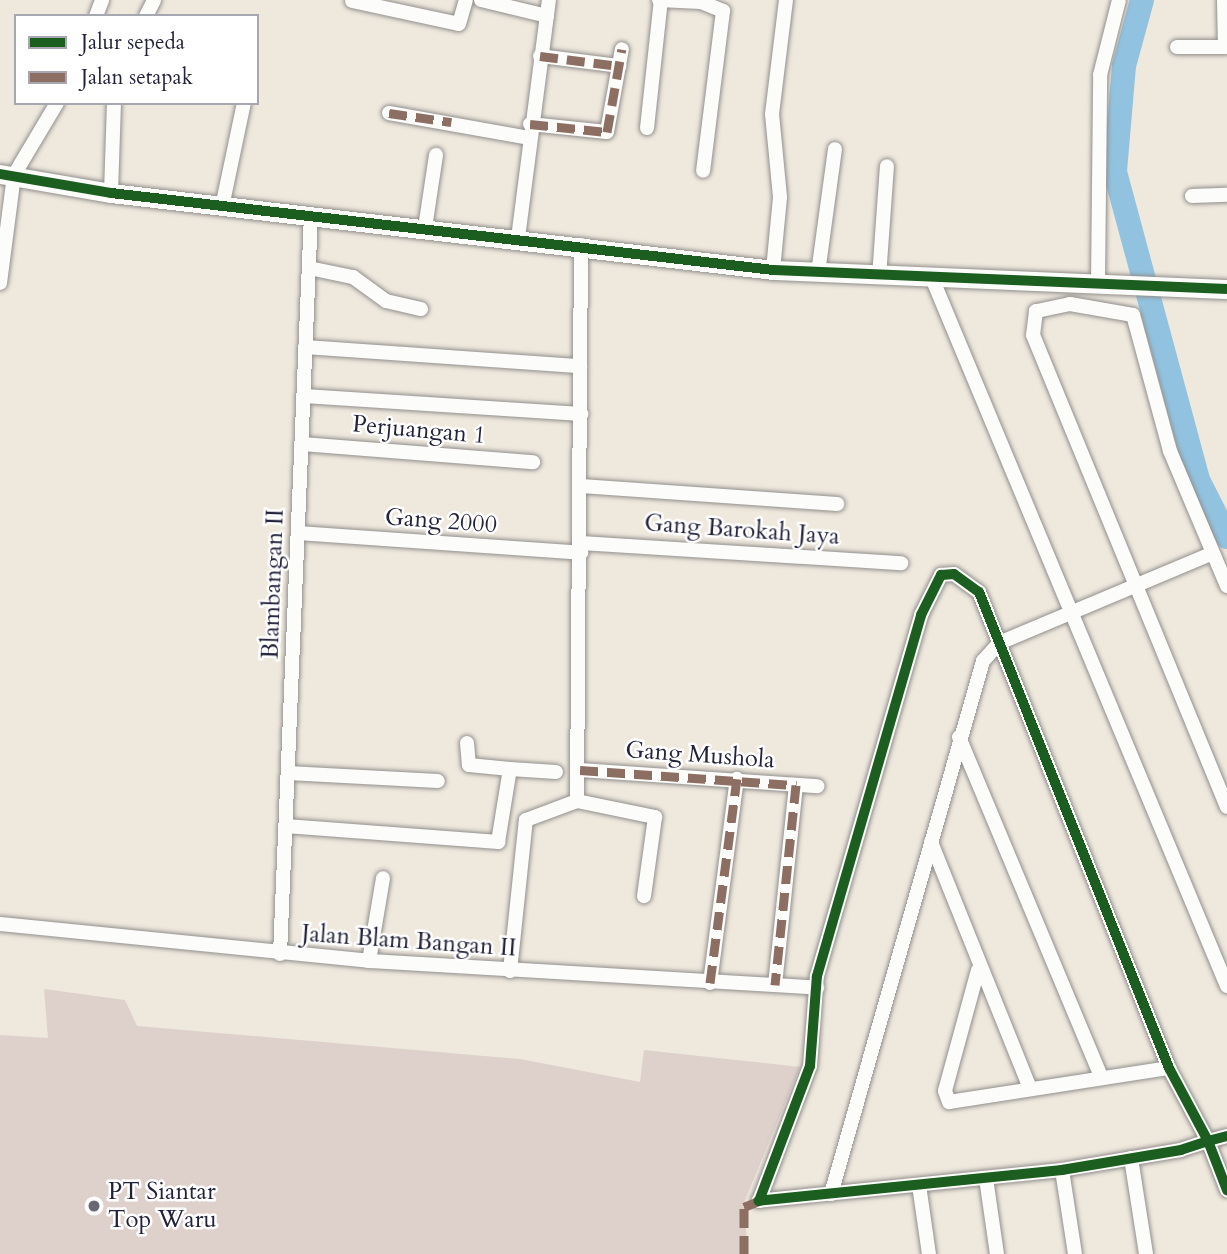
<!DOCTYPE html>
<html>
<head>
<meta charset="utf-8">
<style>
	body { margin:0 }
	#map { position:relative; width:1227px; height:1254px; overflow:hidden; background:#eee8dd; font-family:Cardo,serif }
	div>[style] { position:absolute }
	.industrial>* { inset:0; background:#ded1cc }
	.river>* { height:24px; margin:-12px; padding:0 12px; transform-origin:12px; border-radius:12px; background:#91c3e0 }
	.roads { filter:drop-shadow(0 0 2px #928f8d) drop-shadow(0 0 2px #928f8d) }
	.minor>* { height:14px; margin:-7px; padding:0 7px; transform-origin:7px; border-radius:7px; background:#fcfcfa }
	.tertiary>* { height:19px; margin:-9.5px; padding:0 9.5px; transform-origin:9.5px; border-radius:9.5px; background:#fcfcfa }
	.quiet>* { height:9px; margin-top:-4.5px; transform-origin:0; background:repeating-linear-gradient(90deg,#8d6e63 0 18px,transparent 0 27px) }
	.cycleway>* { height:10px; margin:-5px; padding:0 5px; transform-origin:5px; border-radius:5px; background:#1b5e20 }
	.dots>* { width:19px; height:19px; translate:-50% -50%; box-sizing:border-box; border:4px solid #fff; border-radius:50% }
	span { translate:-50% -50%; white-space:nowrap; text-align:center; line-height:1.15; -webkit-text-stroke:5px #fff; paint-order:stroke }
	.street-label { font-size:24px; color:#22223b }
	.poi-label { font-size:24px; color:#22223b }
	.left { translate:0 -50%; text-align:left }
	.legend { position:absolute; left:14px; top:14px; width:245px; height:91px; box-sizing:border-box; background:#fff; border:2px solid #a7a7b1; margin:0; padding:9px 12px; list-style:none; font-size:21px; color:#22223b }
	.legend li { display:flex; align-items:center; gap:14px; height:35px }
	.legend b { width:35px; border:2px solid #a7a7b1 }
</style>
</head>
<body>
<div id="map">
	<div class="industrial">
		<div style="clip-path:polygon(44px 989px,125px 1000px,137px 1026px,520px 1059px,640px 1082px,644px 1050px,800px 1067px,745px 1200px,747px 1254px,0 1254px,0 1035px,48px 1038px)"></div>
	</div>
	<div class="river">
		<div style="left:1142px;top:0;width:68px;rotate:105.3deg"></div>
		<div style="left:1124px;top:66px;width:106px;rotate:94.9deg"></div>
		<div style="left:1115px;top:172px;width:319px;rotate:74.9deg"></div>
		<div style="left:1198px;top:480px;width:64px;rotate:63deg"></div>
	</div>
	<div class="roads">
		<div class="minor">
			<div style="left:481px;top:0;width:68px;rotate:13.6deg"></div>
			<div style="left:659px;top:0;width:42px;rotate:2.7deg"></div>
			<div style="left:701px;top:2px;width:24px;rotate:22deg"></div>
			<div style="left:723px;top:11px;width:161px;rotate:97.1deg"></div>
			<div style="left:1224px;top:0;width:47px;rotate:88.8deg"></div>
			<div style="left:352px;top:1px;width:109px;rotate:12.1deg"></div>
			<div style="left:459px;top:24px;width:25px;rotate:-74deg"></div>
			<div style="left:96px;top:16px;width:17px;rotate:-69deg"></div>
			<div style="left:146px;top:16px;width:18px;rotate:-63deg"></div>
			<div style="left:1177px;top:47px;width:50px"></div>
			<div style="left:540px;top:56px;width:80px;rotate:7.2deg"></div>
			<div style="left:389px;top:113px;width:142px;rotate:10.1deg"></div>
			<div style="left:530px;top:124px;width:77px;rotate:5.9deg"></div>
			<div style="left:607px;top:132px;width:84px;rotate:-79.8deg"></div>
			<div style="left:647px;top:128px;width:129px;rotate:-83.8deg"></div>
			<div style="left:111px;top:193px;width:90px;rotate:-88.1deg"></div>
			<div style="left:1192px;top:196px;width:35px;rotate:-2deg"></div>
			<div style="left:222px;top:207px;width:106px;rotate:-78.1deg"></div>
			<div style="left:425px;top:228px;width:74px;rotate:-81.4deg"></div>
			<div style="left:518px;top:238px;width:240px;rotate:-82.6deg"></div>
			<div style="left:309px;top:268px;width:45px;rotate:11.6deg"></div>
			<div style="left:353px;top:277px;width:41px;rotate:36deg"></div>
			<div style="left:386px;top:301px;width:36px;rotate:13deg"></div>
			<div style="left:773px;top:270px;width:73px;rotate:-84.5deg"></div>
			<div style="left:780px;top:197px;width:83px;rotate:-95.5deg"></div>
			<div style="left:772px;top:114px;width:115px;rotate:-83deg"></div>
			<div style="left:818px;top:273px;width:125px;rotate:-82.2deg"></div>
			<div style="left:879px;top:277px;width:111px;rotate:-85.9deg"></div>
			<div style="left:932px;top:278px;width:767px;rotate:67.38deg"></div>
			<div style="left:0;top:283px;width:109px;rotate:-82.6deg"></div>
			<div style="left:14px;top:175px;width:84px;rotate:-59.2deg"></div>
			<div style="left:1098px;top:283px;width:208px;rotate:-89.4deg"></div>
			<div style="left:1100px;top:75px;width:77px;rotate:-75.8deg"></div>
			<div style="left:305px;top:347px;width:276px;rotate:4deg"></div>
			<div style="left:304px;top:396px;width:278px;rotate:3.7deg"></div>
			<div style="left:302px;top:444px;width:232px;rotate:4.5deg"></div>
			<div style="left:581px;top:486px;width:257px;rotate:4deg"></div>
			<div style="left:298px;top:533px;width:284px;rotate:4deg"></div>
			<div style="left:581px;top:543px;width:321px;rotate:3.6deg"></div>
			<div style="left:1227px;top:586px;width:147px;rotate:-112.9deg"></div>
			<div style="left:1170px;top:451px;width:141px;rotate:-105.2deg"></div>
			<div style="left:1133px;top:315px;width:64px;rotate:-170.1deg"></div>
			<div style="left:1070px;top:304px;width:35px;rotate:168deg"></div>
			<div style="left:1036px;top:311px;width:24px;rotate:97deg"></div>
			<div style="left:1033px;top:335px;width:510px;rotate:67.66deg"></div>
			<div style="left:959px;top:737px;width:368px;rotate:67.3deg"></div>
			<div style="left:467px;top:743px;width:22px;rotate:85deg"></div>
			<div style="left:469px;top:765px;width:41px;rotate:5.6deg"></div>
			<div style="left:580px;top:770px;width:238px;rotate:3.9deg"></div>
			<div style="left:288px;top:773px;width:150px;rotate:3.1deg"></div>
			<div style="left:577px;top:801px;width:556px;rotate:-89.59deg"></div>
			<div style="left:577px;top:801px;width:80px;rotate:11.6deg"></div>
			<div style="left:655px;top:817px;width:80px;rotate:97.9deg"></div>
			<div style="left:286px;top:826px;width:213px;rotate:4.3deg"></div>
			<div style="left:498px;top:842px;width:74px;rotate:-80.7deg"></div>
			<div style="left:510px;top:769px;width:46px;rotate:3.7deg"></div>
			<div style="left:931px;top:842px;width:265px;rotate:68.1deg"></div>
			<div style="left:0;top:924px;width:371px;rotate:5.7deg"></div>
			<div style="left:369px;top:961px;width:449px;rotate:3.4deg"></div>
			<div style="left:280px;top:954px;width:740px;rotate:-87.6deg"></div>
			<div style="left:369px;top:961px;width:84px;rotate:-80.4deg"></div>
			<div style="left:978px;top:970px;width:125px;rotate:105.3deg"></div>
			<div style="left:945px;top:1091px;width:12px;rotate:70deg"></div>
			<div style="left:949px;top:1102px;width:223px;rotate:-8.8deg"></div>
			<div style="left:510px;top:971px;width:152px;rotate:-84deg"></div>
			<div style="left:526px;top:820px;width:54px;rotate:-20.4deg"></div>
			<div style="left:710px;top:983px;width:206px;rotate:-82.5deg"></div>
			<div style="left:775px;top:985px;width:201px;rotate:-84deg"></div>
			<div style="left:1227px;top:1136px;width:20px;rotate:165deg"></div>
			<div style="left:1208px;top:1141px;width:28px;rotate:162deg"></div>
			<div style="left:1181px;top:1150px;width:121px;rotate:170.5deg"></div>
			<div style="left:1062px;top:1170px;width:305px;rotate:174.2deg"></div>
			<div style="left:759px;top:1201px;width:144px;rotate:-69.3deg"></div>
			<div style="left:810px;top:1066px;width:90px;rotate:-85.6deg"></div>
			<div style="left:817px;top:976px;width:376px;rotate:-73.9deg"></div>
			<div style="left:921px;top:615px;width:45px;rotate:-63.4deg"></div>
			<div style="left:941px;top:575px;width:13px;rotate:-4deg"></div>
			<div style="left:954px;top:574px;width:31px;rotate:36deg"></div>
			<div style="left:979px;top:592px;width:513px;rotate:68.24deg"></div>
			<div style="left:1169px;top:1068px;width:83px;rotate:61.9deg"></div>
			<div style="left:1208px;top:1141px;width:53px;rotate:68.8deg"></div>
			<div style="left:1131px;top:1158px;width:97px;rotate:81.1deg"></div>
			<div style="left:1062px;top:1170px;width:85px;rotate:81.2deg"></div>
			<div style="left:986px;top:1178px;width:77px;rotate:81.8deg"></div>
			<div style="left:919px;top:1185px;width:70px;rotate:81.8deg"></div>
			<div style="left:831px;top:1194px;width:554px;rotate:-74.08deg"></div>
			<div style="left:983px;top:661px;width:24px;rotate:-48deg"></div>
			<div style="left:999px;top:643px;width:230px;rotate:-22.8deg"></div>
		</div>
		<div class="tertiary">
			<div style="left:0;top:174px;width:113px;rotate:9.7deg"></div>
			<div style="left:111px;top:193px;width:666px;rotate:6.63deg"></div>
			<div style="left:773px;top:270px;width:454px;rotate:2.4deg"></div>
		</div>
	</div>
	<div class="quiet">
		<div style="left:540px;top:56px;width:80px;rotate:7.2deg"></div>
		<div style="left:389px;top:113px;width:63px;rotate:8.3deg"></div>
		<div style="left:530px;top:124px;width:77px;rotate:5.9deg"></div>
		<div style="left:607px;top:132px;width:84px;rotate:-79.8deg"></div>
		<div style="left:580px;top:770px;width:217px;rotate:4deg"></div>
		<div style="left:796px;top:785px;width:201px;rotate:96deg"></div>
		<div style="left:710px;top:983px;width:206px;rotate:-82.5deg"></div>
		<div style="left:744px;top:1254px;width:47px;rotate:-90deg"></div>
		<div style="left:744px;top:1207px;width:16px;rotate:-22deg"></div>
	</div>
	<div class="cycleway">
		<div style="left:0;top:174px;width:113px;rotate:9.7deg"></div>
		<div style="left:111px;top:193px;width:666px;rotate:6.63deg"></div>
		<div style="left:773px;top:270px;width:454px;rotate:2.4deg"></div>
		<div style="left:1227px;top:1136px;width:20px;rotate:165deg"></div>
		<div style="left:1208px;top:1141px;width:28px;rotate:162deg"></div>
		<div style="left:1181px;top:1150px;width:121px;rotate:170.5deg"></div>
		<div style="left:1062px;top:1170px;width:305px;rotate:174.2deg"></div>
		<div style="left:759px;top:1201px;width:144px;rotate:-69.3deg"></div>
		<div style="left:810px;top:1066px;width:90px;rotate:-85.6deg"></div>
		<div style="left:817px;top:976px;width:376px;rotate:-73.9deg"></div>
		<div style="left:921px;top:615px;width:45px;rotate:-63.4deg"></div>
		<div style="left:941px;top:575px;width:13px;rotate:-4deg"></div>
		<div style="left:954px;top:574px;width:31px;rotate:36deg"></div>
		<div style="left:979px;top:592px;width:513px;rotate:68.24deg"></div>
		<div style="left:1169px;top:1068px;width:83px;rotate:61.9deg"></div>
		<div style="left:1208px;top:1141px;width:53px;rotate:68.8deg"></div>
	</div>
	<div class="dots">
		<div style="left:94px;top:1206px;background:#696774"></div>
	</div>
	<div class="street-label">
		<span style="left:419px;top:430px;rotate:5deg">Perjuangan 1</span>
		<span style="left:441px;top:521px;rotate:4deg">Gang 2000</span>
		<span style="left:742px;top:530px;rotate:4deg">Gang Barokah Jaya</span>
		<span style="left:273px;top:584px;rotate:-88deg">Blambangan II</span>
		<span style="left:700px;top:755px;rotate:4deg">Gang Mushola</span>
		<span style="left:409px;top:941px;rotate:4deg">Jalan Blam Bangan II</span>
	</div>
	<div class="poi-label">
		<span class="left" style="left:108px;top:1206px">PT Siantar<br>Top Waru</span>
	</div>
	<ul class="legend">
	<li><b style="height:9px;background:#1b5e20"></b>Jalur sepeda</li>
	<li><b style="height:9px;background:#8d6e63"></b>Jalan setapak</li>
	</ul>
</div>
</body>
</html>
